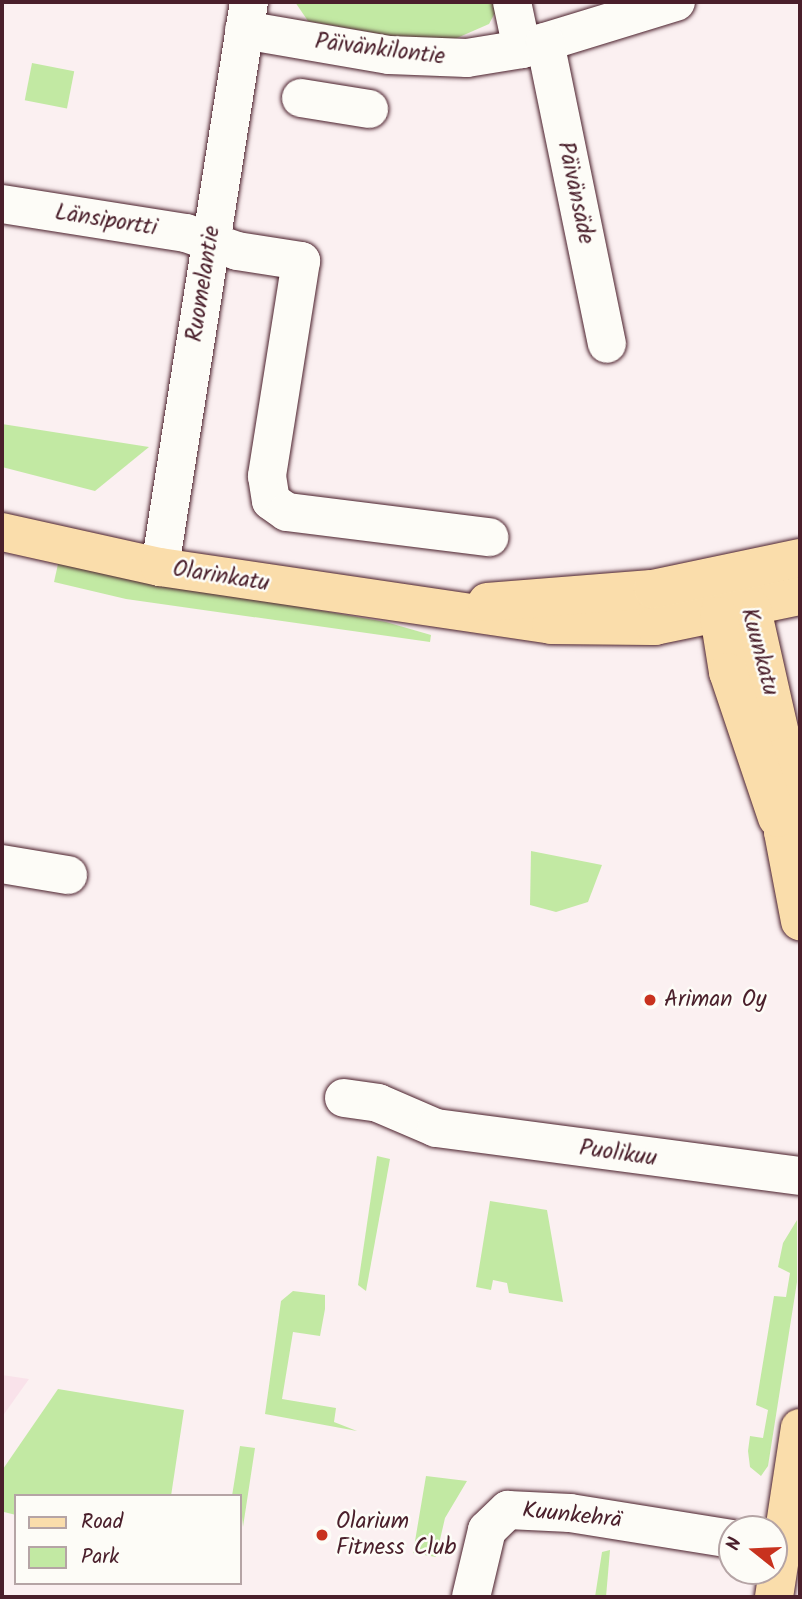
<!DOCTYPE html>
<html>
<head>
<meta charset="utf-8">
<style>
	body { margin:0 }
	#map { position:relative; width:802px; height:1599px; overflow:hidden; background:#fbf0f1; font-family:Kalam,sans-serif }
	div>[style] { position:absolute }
	.built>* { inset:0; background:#f9e2ea }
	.green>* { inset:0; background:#c2e9a3; transform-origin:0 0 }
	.roads { filter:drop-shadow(0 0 2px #4a1f2b) drop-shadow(0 0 2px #4a1f2b) }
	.minor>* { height:38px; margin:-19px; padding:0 19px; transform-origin:19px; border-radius:19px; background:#fdfcf7 }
	.major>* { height:38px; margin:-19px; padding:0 19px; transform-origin:19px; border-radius:19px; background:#faddab }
	.dots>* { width:19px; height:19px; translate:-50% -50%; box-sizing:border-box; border:4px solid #fdfcf7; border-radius:50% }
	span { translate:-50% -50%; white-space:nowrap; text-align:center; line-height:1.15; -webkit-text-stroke:5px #fdfcf7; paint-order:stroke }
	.street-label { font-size:23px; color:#4a1f2b }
	.poi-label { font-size:23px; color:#4a1f2b }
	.left { translate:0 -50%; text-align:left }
	.frame { position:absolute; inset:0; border:4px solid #4a1f2b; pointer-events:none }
	.legend { position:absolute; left:14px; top:1494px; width:228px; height:91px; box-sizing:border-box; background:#fdfcf7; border:2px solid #b5a4a5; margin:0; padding:9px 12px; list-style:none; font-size:21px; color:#4a1f2b }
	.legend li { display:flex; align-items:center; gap:14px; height:35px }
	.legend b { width:35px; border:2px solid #b5a4a5 }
	.north { position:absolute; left:718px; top:1515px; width:70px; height:70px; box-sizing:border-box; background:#fdfcf7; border:2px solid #b5a4a5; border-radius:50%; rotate:288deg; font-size:19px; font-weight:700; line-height:28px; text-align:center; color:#4a1f2b }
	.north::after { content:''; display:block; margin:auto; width:24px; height:32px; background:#c8321e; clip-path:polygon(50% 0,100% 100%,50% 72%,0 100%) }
</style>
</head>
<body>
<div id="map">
	<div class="built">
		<div style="clip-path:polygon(2px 1375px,29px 1379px,2px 1417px)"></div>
	</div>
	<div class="green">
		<div style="clip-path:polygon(295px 2px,494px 2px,496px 11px,489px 24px,441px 45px,308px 21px)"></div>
		<div style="left:32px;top:63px;width:43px;height:38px;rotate:11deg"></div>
		<div style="clip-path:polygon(2px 424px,149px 447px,95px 491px,2px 467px)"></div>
		<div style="clip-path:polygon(58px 564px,386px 622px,431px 635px,430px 642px,126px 599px,54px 582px)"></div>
		<div style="clip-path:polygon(531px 851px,602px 865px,588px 902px,556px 912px,530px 905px)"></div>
		<div style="clip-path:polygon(377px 1156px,390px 1159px,366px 1291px,358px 1285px)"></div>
		<div style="clip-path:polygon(490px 1201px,547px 1210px,563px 1302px,509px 1293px,507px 1283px,493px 1280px,491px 1290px,476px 1287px)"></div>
		<div style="clip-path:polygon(797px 1220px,797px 1282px,768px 1466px,761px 1476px,750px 1467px,748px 1451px,750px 1436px,763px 1438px,768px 1410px,756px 1405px,774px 1296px,786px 1297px,790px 1273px,778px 1267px,783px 1243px)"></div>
		<div style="clip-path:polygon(293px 1291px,325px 1295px,325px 1309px,320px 1336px,293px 1332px,282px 1399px,336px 1408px,334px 1422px,357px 1431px,265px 1414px,281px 1301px)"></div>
		<div style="clip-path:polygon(58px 1389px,184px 1410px,171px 1496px,16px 1496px,16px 1515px,4px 1512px,3px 1469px)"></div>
		<div style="clip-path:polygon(240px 1446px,255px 1448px,243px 1527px,240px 1496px,232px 1496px)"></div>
		<div style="clip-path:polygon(426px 1476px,467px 1481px,445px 1518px,436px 1557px,413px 1553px)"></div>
		<div style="clip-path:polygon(610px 1550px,606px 1597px,595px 1597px,602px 1552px)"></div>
	</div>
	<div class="roads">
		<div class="minor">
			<div style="left:512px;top:2px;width:48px;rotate:78deg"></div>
			<div style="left:244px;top:30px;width:147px;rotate:9.8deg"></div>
			<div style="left:389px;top:55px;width:78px;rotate:2.2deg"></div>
			<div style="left:467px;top:58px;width:56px;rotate:-9.3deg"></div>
			<div style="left:522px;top:49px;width:161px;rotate:-17deg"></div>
			<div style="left:545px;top:42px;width:308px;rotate:78.4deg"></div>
			<div style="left:301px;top:98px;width:69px;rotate:9.2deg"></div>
			<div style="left:2px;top:204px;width:186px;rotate:9deg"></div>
			<div style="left:186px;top:233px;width:54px;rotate:19.4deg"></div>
			<div style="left:237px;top:251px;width:65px;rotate:8.9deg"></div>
			<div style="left:301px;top:261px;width:218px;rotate:99deg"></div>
			<div style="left:267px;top:476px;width:25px;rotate:81deg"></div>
			<div style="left:271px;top:501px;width:19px;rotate:35deg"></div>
			<div style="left:287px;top:512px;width:204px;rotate:7.1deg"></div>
			<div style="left:160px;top:567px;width:572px;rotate:-81.05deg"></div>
			<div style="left:2px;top:864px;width:67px;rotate:9.5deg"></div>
			<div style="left:344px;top:1098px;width:34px;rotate:8deg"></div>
			<div style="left:378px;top:1103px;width:63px;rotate:23.3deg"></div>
			<div style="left:436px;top:1128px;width:367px;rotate:7.5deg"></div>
			<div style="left:471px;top:1597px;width:69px;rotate:-76.6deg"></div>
			<div style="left:487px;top:1530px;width:29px;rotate:-44deg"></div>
			<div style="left:508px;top:1510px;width:62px;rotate:2.8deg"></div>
			<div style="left:570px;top:1513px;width:164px;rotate:9.1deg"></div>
		</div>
		<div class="major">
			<div style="left:2px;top:532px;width:162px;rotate:12.5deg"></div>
			<div style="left:160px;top:567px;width:395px;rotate:8.4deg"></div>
			<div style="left:551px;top:625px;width:104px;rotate:0.6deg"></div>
			<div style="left:655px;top:626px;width:148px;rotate:-11.7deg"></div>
			<div style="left:739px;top:588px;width:25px;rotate:58deg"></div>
			<div style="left:752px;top:609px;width:151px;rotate:77.3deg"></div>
			<div style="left:785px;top:756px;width:76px;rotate:91.5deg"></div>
			<div style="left:783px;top:832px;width:91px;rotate:79.2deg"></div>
			<div style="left:726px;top:590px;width:27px;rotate:105deg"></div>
			<div style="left:719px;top:616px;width:57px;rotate:80.9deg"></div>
			<div style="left:728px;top:672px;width:154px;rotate:71.4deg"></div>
			<div style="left:487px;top:602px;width:167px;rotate:-4.5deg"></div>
			<div style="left:653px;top:589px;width:150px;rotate:-11.9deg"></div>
			<div style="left:774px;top:1597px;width:171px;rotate:-81.3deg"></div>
		</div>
	</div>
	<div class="dots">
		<div style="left:650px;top:1000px;background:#c8321e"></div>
		<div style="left:322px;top:1535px;background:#c8321e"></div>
	</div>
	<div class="street-label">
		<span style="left:380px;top:50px;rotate:7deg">Päivänkilontie</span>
		<span style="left:575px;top:193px;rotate:78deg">Päivänsäde</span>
		<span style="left:106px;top:221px;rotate:9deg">Länsiportti</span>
		<span style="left:204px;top:284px;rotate:-81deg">Ruomelantie</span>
		<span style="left:221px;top:577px;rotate:9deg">Olarinkatu</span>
		<span style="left:759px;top:652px;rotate:75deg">Kuunkatu</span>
		<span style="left:618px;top:1154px;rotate:8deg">Puolikuu</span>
		<span style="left:572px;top:1516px;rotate:6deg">Kuunkehrä</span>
	</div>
	<div class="poi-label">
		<span class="left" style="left:664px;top:1000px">Ariman Oy</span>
		<span class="left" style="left:336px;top:1535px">Olarium<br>Fitness Club</span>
	</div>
	<div class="frame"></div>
	<ul class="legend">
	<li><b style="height:9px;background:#faddab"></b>Road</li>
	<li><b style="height:19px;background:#c2e9a3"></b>Park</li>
	</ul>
	<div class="north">N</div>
</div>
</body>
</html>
